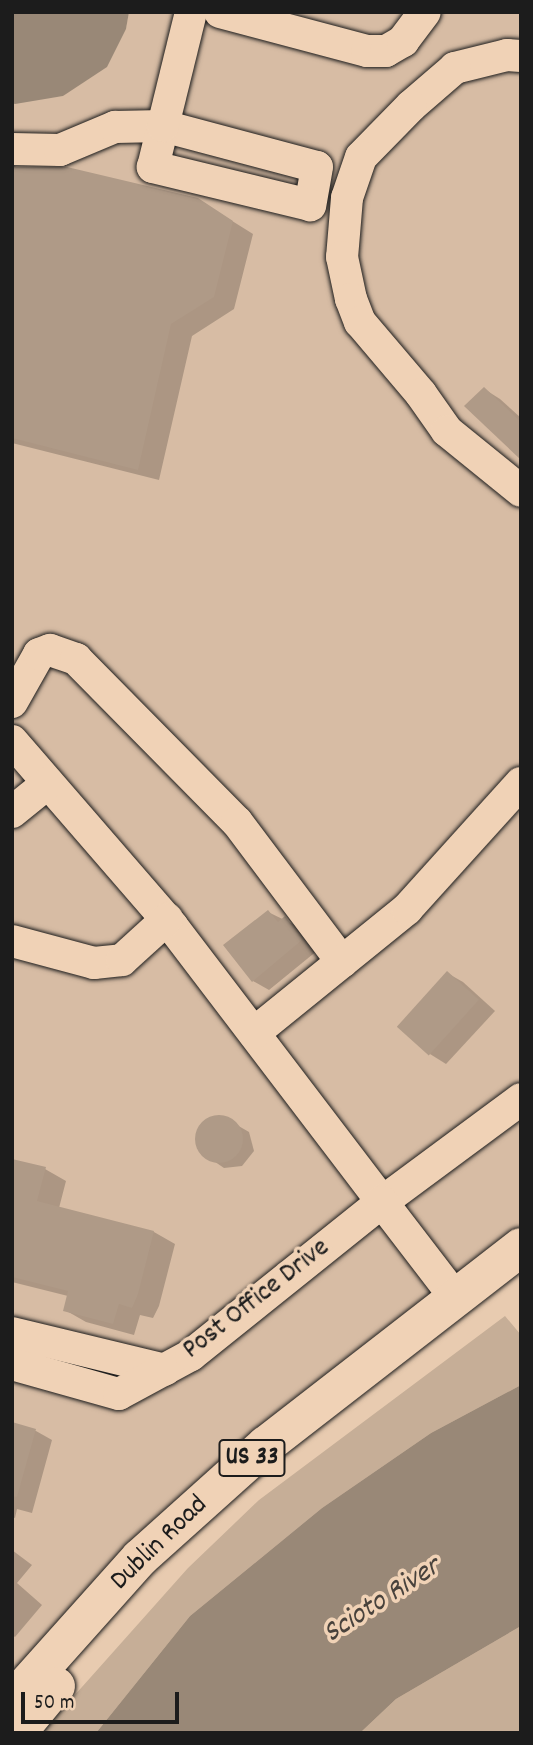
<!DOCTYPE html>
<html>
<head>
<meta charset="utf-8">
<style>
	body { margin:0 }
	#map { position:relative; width:533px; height:1745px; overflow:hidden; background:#e8cbb0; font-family:Dekko,sans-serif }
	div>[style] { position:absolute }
	.built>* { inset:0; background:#d7bca4 }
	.green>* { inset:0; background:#c6ae97 }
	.water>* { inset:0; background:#987 }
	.shadow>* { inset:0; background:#0003 }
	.building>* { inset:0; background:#af9a87; transform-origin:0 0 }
	.round { border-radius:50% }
	.roads { filter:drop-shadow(0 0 2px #1c1c1c) drop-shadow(0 0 2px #1c1c1c) }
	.minor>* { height:32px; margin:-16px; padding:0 16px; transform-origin:16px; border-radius:16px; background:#f0d2b6 }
	.major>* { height:38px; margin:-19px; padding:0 19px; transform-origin:19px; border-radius:19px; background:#f0d2b6 }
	span { translate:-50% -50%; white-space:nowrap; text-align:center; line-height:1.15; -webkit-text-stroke:7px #f0d2b6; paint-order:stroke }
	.shield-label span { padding:2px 5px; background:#f0d2b6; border:2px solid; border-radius:5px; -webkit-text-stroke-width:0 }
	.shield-label { font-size:26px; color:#1c1c1c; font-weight:700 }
	.street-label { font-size:28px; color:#1c1c1c }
	.water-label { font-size:30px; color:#48423c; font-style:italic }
	.frame { position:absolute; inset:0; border:14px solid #1c1c1c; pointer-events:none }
	.scale { position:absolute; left:21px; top:1692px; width:158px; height:32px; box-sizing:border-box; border:4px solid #1c1c1c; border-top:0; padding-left:9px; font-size:21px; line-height:24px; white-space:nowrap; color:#1c1c1c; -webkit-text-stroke:5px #f0d2b6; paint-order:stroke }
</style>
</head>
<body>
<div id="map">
	<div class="built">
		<div style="clip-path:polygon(129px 12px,521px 12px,521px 1227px,12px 1676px,12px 103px,63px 96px,126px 29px)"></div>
	</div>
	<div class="green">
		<div style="clip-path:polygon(505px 1316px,521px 1335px,521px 1385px,431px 1433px,322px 1508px,190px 1616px,96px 1733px,41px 1733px,188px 1568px,259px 1500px)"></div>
		<div style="clip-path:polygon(521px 1626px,521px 1733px,360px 1733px,396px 1699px)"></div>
	</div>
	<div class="water">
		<div style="clip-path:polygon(12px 12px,129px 12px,126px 29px,107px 67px,63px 96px,15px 104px,12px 103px)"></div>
		<div style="clip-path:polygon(521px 1385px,521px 1626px,396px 1699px,360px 1733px,96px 1733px,190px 1616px,322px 1508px,431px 1433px)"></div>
	</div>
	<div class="shadow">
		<div style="clip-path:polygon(12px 163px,18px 169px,197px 199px,253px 234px,234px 309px,192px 336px,159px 480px,12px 443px)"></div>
		<div style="clip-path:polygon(484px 389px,500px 399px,521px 418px,521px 457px)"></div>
		<div style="clip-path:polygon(268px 912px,301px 928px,318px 950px,269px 990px,253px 981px)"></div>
		<div style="clip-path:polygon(447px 973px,463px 982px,495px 1011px,446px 1064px,430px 1054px)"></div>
		<div style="clip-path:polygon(223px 1117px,249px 1132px,254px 1151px,242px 1166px,224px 1168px,199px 1151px,197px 1135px,205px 1122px)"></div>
		<div style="clip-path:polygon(12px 1160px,45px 1169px,66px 1181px,59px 1208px,154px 1232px,175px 1244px,159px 1306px,153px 1318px,140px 1315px,134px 1335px,86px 1322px,65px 1310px,68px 1296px,12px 1282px)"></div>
		<div style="clip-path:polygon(12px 1424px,36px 1431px,52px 1440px,32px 1513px,17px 1509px,15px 1518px,12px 1517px)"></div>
		<div style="clip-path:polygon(12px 1550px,32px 1565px,17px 1583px,42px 1605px,15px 1637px,12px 1635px)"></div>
	</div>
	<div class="building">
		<div style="clip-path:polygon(12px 167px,67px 167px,198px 198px,233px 221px,214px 297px,171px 324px,138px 470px,12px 438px)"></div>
		<div style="clip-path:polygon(484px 387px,521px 422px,521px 460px,464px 406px)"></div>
		<div style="clip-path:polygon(268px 910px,278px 922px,285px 916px,302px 940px,252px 982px,223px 945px)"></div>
		<div style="left:447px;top:971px;width:43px;height:75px;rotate:42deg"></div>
		<div class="round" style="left:195px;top:1115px;width:48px;height:48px"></div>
		<div style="clip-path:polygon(12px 1159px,46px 1167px,37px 1201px,154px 1231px,138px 1294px,132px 1308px,119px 1304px,113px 1324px,63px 1311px,68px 1291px,12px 1277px)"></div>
		<div style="clip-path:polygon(12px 1422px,36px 1429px,17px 1497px,12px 1496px)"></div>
	</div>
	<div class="roads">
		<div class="minor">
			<div style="left:220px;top:12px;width:152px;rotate:14.9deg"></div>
			<div style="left:367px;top:51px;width:19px"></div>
			<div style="left:386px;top:51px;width:20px;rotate:-30deg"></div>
			<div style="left:403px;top:41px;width:36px;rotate:-53deg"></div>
			<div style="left:521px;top:56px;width:14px;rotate:-176deg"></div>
			<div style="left:507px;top:55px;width:54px;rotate:166deg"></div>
			<div style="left:455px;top:68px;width:58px;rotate:139.2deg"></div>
			<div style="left:411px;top:106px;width:71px;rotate:134.4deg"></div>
			<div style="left:361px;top:157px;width:43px;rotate:108.9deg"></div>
			<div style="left:347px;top:198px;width:59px;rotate:94.8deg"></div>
			<div style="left:342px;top:257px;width:43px;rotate:77.9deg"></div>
			<div style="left:351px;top:299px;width:25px;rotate:69deg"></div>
			<div style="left:360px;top:322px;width:94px;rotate:49.7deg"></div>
			<div style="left:421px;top:394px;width:45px;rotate:54.9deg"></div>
			<div style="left:447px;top:431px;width:95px;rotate:39deg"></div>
			<div style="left:12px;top:149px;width:48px;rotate:1.2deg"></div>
			<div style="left:60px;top:150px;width:60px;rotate:-22.7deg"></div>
			<div style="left:115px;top:127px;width:48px;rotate:-1.2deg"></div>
			<div style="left:163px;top:126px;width:159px;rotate:14.9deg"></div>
			<div style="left:317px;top:167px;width:39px;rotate:100deg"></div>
			<div style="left:310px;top:205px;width:162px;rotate:-166.4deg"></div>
			<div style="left:153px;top:167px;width:42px;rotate:-76.3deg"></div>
			<div style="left:163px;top:126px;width:117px;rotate:-76.2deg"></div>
			<div style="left:12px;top:702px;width:55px;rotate:-60.6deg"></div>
			<div style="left:39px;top:654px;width:12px;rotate:-20deg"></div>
			<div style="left:50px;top:650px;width:28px;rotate:19deg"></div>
			<div style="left:76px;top:659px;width:229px;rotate:45.4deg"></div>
			<div style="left:237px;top:822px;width:175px;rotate:53.1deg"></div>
			<div style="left:12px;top:741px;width:245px;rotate:49.1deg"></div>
			<div style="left:172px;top:926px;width:347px;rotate:52.7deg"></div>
			<div style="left:382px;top:1202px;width:173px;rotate:-36.5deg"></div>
			<div style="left:12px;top:812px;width:46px;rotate:-38.9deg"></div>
			<div style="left:12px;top:941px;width:85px;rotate:15deg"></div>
			<div style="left:94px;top:963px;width:28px;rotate:-6deg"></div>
			<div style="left:122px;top:960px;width:61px;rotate:-42.3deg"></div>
			<div style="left:254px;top:1033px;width:197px;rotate:-39deg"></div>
			<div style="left:407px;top:909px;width:170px;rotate:-47.9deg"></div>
			<div style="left:12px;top:1333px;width:157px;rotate:13.6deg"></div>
			<div style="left:12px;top:1364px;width:111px;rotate:15.7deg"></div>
			<div style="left:119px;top:1394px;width:82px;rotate:-28.4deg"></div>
			<div style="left:191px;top:1355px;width:245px;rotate:-38.7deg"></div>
			<div style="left:382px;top:1202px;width:120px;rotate:52.5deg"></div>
		</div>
		<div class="major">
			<div style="left:12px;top:1701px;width:192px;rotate:-48.2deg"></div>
			<div style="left:140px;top:1558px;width:169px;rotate:-41.9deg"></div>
			<div style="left:266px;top:1445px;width:323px;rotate:-37.8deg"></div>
			<div style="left:17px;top:1733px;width:61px;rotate:-50.3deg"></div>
		</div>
	</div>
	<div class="shield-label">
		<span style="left:252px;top:1458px">US 33</span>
	</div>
	<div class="street-label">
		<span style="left:257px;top:1300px;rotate:-38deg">Post Office Drive</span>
		<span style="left:160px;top:1544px;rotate:-44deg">Dublin Road</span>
	</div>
	<div class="water-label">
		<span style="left:383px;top:1602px;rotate:-33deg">Scioto River</span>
	</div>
	<div class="frame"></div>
	<div class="scale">50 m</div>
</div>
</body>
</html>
